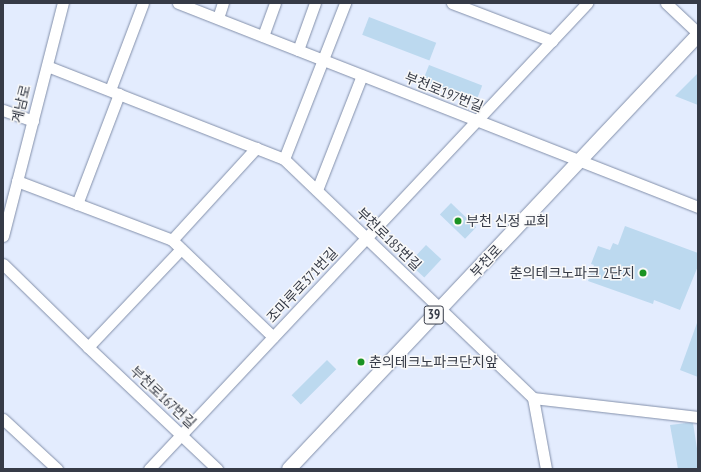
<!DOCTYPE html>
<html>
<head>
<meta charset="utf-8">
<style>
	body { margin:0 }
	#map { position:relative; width:701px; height:472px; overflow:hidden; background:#e3ecfe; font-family:"PT Sans Narrow","Noto Sans KR",sans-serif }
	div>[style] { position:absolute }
	.building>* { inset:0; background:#bcd9ef; transform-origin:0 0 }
	.roads { filter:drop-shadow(0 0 1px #828faa) drop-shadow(0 0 1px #828faa) }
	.minor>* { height:11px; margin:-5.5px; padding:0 5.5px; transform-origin:5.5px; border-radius:5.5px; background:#fff }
	.major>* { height:14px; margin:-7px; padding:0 7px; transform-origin:7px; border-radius:7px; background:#fff }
	.dots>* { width:11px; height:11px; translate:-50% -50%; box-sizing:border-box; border:2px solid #f9f9f9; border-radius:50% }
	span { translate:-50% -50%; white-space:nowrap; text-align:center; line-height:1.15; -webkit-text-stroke:3px #f9f9f9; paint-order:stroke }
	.shield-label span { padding:1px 3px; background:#f9f9f9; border:1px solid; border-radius:3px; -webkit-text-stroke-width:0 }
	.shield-label { font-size:13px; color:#363b47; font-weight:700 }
	.street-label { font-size:14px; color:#363b47 }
	.poi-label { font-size:14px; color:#363b47 }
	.left { translate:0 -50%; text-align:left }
	.right { translate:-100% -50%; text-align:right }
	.frame { position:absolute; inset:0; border:4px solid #363b47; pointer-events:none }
</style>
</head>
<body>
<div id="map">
	<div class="building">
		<div style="left:369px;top:17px;width:72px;height:19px;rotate:21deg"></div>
		<div style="left:429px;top:65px;width:57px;height:17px;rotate:21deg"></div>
		<div style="clip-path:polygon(698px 73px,698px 105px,675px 96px)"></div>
		<div style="left:451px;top:203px;width:35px;height:16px;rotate:44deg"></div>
		<div style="clip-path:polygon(625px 226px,698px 253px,698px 266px,680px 310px,654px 300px,653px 304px,588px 281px,594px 265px,591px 264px,598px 246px,610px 250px,613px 243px,618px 245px)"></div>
		<div style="left:426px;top:245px;width:21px;height:25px;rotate:43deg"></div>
		<div style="clip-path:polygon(697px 323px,698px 323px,698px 377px,680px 370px)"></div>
		<div style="left:327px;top:360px;width:13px;height:50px;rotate:45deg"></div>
		<div style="clip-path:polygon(686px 423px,693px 423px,698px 455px,698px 469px,678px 469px,670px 425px)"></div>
	</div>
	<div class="roads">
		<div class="minor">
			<div style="left:178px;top:3px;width:559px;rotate:21.42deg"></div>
			<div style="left:452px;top:3px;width:107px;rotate:20.8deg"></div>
			<div style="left:666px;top:3px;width:44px;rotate:43.2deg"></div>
			<div style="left:218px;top:18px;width:16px;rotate:-72deg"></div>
			<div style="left:263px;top:36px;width:35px;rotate:-70deg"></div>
			<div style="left:298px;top:50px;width:50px;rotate:-70.1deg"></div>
			<div style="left:47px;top:66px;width:255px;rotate:21.4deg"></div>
			<div style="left:284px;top:159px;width:345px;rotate:43.8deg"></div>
			<div style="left:533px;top:398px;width:72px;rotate:79.6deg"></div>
			<div style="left:110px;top:90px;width:93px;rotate:-69.2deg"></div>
			<div style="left:3px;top:110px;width:32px;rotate:20deg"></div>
			<div style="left:284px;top:159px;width:168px;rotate:-68.6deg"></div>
			<div style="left:17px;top:181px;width:166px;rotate:20.8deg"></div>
			<div style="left:172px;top:240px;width:140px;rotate:43.8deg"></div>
			<div style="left:317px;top:190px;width:123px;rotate:-68.6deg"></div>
			<div style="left:77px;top:204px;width:118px;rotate:-69.1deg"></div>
			<div style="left:3px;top:236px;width:241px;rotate:-75.6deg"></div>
			<div style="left:172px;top:240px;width:125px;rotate:-47.6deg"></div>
			<div style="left:3px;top:264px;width:119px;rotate:44.3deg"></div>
			<div style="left:88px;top:347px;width:178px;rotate:43.4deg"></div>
			<div style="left:88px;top:347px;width:135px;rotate:-46.5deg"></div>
			<div style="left:533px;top:398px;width:166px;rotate:6.6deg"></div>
			<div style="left:3px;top:419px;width:74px;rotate:42.8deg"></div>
			<div style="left:149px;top:469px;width:640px;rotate:-46.77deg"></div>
		</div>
		<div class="major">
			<div style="left:289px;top:469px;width:596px;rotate:-46.7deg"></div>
		</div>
	</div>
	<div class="dots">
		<div style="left:458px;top:221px;background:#1a9323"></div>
		<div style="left:643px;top:273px;background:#1a9323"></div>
		<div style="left:361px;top:362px;background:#1a9323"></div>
	</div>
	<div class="shield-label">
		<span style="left:434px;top:315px">39</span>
	</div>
	<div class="street-label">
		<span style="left:444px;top:92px;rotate:22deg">부천로197번길</span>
		<span style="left:21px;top:104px;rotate:-76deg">계남로</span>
		<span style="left:389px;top:239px;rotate:44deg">부천로185번길</span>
		<span style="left:486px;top:261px;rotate:-47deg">부천로</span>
		<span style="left:302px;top:285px;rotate:-47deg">조마루로371번길</span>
		<span style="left:163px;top:397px;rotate:43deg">부천로167번길</span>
	</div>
	<div class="poi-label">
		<span class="left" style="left:466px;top:221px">부천 신정 교회</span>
		<span class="right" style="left:635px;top:273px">춘의테크노파크 2단지</span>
		<span class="left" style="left:369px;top:362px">춘의테크노파크단지앞</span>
	</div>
	<div class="frame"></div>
</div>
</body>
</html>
